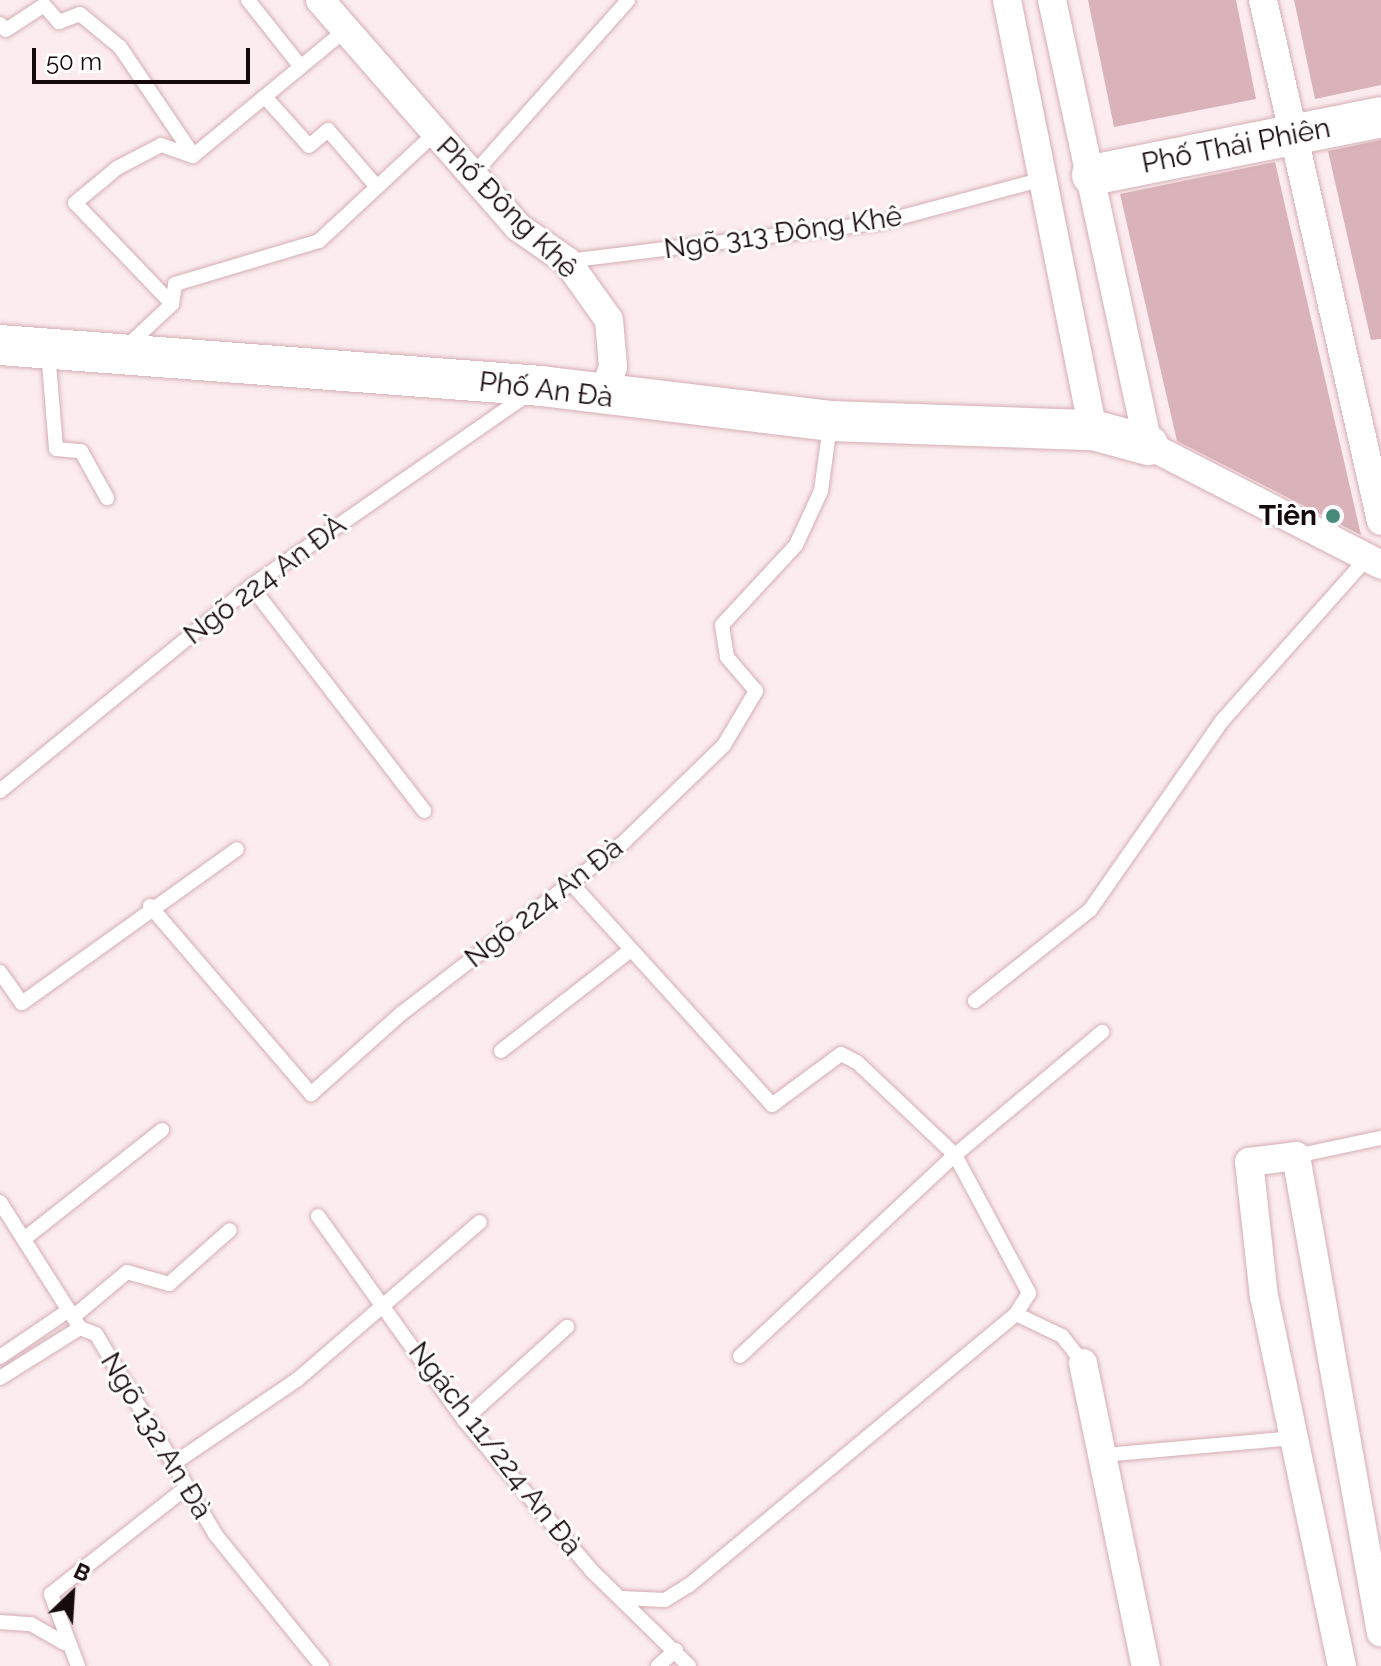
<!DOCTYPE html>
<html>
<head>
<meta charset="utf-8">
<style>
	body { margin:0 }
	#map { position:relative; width:1381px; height:1666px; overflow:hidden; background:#fcecef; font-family:Raleway,sans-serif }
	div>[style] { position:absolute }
	.building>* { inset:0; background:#d9b2ba }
	.roads { filter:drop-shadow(0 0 2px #d4aeb5) drop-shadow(0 0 2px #d4aeb5) }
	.lane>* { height:14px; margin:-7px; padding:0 7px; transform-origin:7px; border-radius:7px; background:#fff }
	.street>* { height:28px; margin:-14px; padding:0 14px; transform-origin:14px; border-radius:14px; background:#fff }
	.secondary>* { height:40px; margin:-20px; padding:0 20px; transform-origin:20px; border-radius:20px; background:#fff }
	.dots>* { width:22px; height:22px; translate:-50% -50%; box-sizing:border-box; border:4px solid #fefefe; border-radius:50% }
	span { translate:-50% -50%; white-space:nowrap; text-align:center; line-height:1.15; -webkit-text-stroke:6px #fefefe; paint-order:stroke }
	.street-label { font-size:28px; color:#170a0d }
	.poi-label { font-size:28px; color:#170a0d; font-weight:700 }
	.right { translate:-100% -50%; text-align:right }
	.north { position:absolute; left:32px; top:1554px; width:80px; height:80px; -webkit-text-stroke:6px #fefefe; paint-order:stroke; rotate:25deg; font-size:22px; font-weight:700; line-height:32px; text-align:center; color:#170a0d }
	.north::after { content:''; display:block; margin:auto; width:28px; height:36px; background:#170a0d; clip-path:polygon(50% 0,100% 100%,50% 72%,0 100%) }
	.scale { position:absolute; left:32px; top:48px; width:218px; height:36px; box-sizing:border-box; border:4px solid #170a0d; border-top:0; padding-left:10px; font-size:24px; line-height:28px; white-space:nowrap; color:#170a0d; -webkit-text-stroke:6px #fefefe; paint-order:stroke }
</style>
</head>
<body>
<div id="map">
	<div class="building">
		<div style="clip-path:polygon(1088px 0,1236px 0,1256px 99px,1114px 127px)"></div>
		<div style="clip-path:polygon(1294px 0,1381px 0,1381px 85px,1315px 99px)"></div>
		<div style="clip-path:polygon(1381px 140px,1381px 339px,1371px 340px,1328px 151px)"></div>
		<div style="clip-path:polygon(1275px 162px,1361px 535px,1177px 441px,1120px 194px)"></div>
	</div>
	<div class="roads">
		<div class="lane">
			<div style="left:248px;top:0;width:85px;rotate:51.7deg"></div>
			<div style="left:0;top:24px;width:8px;rotate:45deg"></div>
			<div style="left:6px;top:30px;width:45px;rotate:-33.3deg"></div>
			<div style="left:44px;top:5px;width:23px;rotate:49deg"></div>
			<div style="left:59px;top:22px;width:22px;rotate:-21deg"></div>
			<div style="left:80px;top:14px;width:52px;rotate:39.5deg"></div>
			<div style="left:120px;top:47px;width:130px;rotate:55.9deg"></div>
			<div style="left:266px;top:98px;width:64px;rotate:48.1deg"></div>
			<div style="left:309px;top:146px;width:25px;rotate:-40deg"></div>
			<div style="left:328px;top:130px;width:75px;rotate:49.3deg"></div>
			<div style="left:472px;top:176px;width:235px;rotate:-48.4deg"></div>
			<div style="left:567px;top:261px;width:318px;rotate:-7deg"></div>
			<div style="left:883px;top:222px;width:167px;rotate:-15deg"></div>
			<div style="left:172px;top:304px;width:140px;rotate:-133.8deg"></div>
			<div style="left:75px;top:203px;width:55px;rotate:-39.8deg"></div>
			<div style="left:117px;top:168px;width:50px;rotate:-27.6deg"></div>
			<div style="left:161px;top:145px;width:34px;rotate:19deg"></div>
			<div style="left:193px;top:156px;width:196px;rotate:-39.6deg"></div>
			<div style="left:125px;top:348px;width:64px;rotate:-43.1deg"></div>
			<div style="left:172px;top:304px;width:20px;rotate:-81deg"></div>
			<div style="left:175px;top:284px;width:150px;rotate:-16.6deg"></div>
			<div style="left:319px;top:241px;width:156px;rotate:-42.9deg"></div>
			<div style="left:48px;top:351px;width:98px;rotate:85.3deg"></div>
			<div style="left:56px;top:449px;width:25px;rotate:5deg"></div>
			<div style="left:81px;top:451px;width:54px;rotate:61deg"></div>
			<div style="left:251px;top:586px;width:284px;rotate:52.4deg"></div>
			<div style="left:0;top:791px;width:324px;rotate:-39.2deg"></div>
			<div style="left:251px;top:586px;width:336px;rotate:-34.7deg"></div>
			<div style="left:571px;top:883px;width:299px;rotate:47.8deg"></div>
			<div style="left:772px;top:1105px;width:86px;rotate:-36.5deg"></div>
			<div style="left:841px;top:1054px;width:18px;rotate:27deg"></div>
			<div style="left:857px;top:1062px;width:135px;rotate:43.5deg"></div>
			<div style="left:955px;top:1155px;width:157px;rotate:61.8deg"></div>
			<div style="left:1029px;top:1293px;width:25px;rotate:122deg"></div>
			<div style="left:1016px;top:1314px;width:425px;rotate:140.3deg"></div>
			<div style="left:689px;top:1585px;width:28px;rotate:148deg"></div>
			<div style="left:665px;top:1600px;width:43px;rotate:-177.3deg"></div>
			<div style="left:150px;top:906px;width:248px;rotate:49.4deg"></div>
			<div style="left:311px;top:1094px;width:122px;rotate:-41.7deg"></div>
			<div style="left:402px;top:1013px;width:282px;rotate:-37.6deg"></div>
			<div style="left:625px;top:841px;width:138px;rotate:-44.1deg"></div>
			<div style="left:724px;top:745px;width:63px;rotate:-59.3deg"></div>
			<div style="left:756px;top:691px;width:45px;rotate:-130.5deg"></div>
			<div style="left:727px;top:657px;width:32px;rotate:-99deg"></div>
			<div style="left:722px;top:625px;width:109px;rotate:-47.2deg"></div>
			<div style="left:796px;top:545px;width:60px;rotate:-65.2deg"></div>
			<div style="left:821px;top:491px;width:67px;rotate:-82.2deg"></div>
			<div style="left:0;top:972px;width:38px;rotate:55deg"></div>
			<div style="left:22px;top:1003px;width:264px;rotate:-35.6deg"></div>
			<div style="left:975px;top:1001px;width:147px;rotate:-38.4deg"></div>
			<div style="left:1090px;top:910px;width:229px;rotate:-55.1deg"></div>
			<div style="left:1221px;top:722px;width:220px;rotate:-48.3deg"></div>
			<div style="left:501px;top:1051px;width:160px;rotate:-37.9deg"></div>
			<div style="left:1296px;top:1156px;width:87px;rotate:-12deg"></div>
			<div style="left:0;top:1202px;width:149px;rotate:57.6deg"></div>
			<div style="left:80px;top:1328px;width:17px;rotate:21deg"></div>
			<div style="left:96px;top:1334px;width:233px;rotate:59.2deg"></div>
			<div style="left:215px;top:1534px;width:170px;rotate:51deg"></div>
			<div style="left:318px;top:1216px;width:251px;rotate:54.4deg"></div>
			<div style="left:464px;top:1420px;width:197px;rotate:49.7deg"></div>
			<div style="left:591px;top:1570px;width:137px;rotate:44.4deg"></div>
			<div style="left:24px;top:1239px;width:176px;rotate:-38.3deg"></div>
			<div style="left:1016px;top:1314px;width:51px;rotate:25.6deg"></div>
			<div style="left:1062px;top:1336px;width:34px;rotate:52deg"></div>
			<div style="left:73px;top:1317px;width:70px;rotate:-39.8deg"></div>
			<div style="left:127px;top:1272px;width:44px;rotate:15.9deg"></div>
			<div style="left:169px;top:1284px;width:81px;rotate:-41.5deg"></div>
			<div style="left:740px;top:1356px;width:294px;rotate:-43.1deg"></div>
			<div style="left:955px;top:1155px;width:192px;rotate:-39.9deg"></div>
			<div style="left:0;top:1357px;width:83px;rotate:-34.3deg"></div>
			<div style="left:0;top:1378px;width:94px;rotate:-32deg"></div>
			<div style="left:464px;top:1420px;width:139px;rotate:-42.1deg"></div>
			<div style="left:1104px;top:1455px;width:190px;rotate:-5.1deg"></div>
			<div style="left:173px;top:1464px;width:151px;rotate:-34.2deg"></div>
			<div style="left:298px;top:1379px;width:240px;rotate:-40.8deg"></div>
			<div style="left:0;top:1622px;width:31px;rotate:4deg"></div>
			<div style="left:31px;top:1624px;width:38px;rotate:30deg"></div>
			<div style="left:78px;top:1666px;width:77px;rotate:-110.6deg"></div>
			<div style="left:51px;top:1594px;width:173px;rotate:-38.2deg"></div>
			<div style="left:658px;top:1666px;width:24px;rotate:-42deg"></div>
		</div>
		<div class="street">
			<div style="left:320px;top:0;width:301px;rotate:48.9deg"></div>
			<div style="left:518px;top:227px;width:60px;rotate:34.8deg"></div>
			<div style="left:567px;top:261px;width:72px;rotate:54.6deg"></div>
			<div style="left:609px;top:320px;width:47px;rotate:85.1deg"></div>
			<div style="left:613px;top:367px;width:34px;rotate:109deg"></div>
			<div style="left:1007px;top:0;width:439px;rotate:78.7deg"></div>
			<div style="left:1052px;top:0;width:455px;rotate:77.8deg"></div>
			<div style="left:1148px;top:445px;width:262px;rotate:27.2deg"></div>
			<div style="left:1263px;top:0;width:534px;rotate:77.24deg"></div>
			<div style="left:1083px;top:1363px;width:309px;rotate:78.3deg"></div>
			<div style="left:1342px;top:1666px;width:377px;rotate:-101.9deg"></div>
			<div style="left:1264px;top:1297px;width:136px;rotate:-96.3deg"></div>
			<div style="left:1249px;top:1162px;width:47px;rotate:-7.3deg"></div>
			<div style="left:1296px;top:1156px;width:484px;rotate:79.9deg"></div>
		</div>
		<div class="secondary">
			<div style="left:1092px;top:175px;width:295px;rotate:-11.3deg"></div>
			<div style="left:0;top:345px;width:543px;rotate:4.33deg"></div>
			<div style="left:541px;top:386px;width:291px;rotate:6.9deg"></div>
			<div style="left:830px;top:421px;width:263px;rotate:2deg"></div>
			<div style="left:1093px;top:430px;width:57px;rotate:15.3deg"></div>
		</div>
	</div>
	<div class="dots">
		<div style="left:1333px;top:516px;background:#478a7c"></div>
	</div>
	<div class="street-label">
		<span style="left:1236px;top:146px;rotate:-11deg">Phố Thái Phiên</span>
		<span style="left:507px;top:208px;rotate:45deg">Phố Đông Khê</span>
		<span style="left:783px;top:233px;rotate:-8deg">Ngõ 313 Đông Khê</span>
		<span style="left:546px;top:390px;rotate:7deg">Phố An Đà</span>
		<span style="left:265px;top:580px;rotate:-37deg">Ngõ 224 An ĐÀ</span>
		<span style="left:544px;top:903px;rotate:-38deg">Ngõ 224 An Đà</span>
		<span style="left:156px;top:1436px;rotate:59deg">Ngõ 132 An Đà</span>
		<span style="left:495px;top:1449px;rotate:52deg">Ngách 11/224 An Đà</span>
	</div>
	<div class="poi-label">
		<span class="right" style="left:1317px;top:516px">Tiên</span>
	</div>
	<div class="north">B</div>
	<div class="scale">50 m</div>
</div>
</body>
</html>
